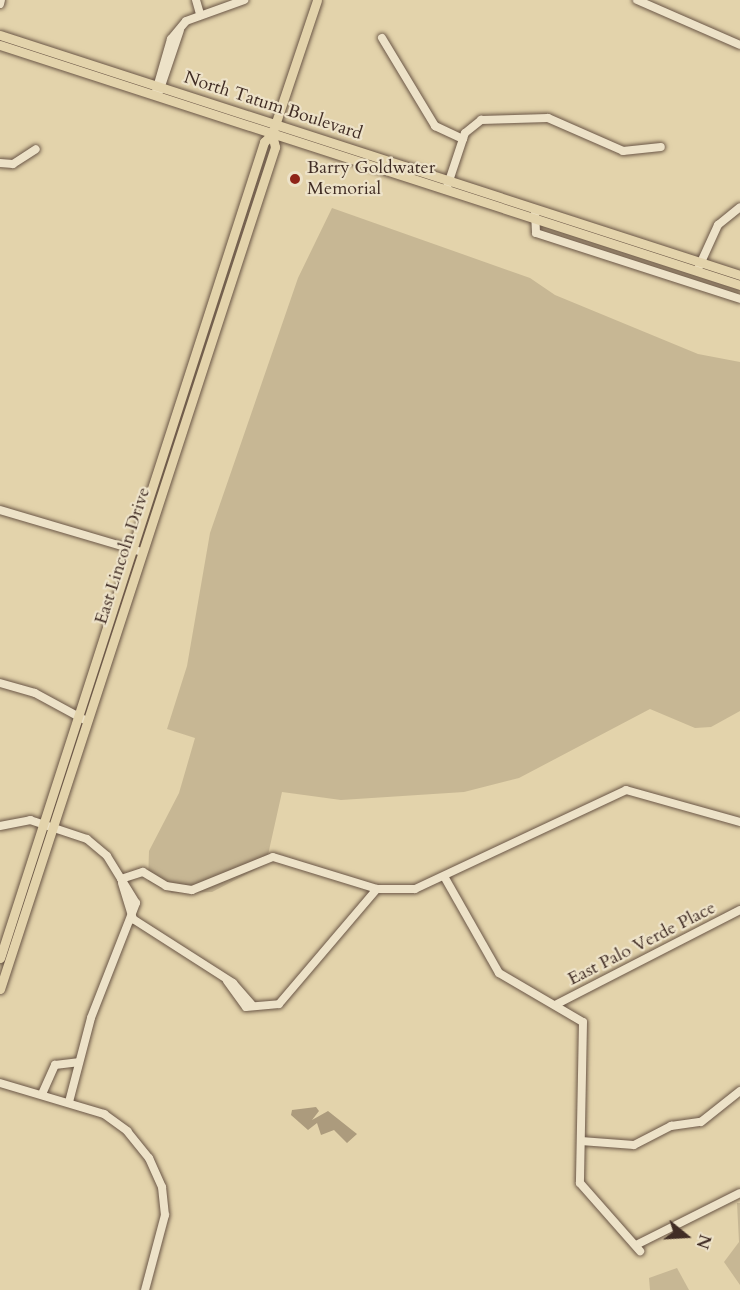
<!DOCTYPE html>
<html>
<head>
<meta charset="utf-8">
<style>
	body { margin:0 }
	#map { position:relative; width:740px; height:1290px; overflow:hidden; background:#e3d3ab; font-family:Cardo,serif }
	div>[style] { position:absolute }
	.green>* { inset:0; background:#c7b794 }
	.water>* { inset:0; background:#ac9b7d }
	.roads { filter:drop-shadow(0 0 2px #6a5646) drop-shadow(0 0 2px #6a5646) }
	.minor>* { height:8px; margin:-4px; padding:0 4px; transform-origin:4px; border-radius:4px; background:#ede2c8 }
	.major>* { height:9px; margin:-4.5px; padding:0 4.5px; transform-origin:4.5px; border-radius:4.5px; background:#e3d3ab }
	.dots>* { width:16px; height:16px; translate:-50% -50%; box-sizing:border-box; border:3px solid #ede2c8; border-radius:50% }
	span { translate:-50% -50%; white-space:nowrap; text-align:center; line-height:1.15; -webkit-text-stroke:4.5px #ede2c8; paint-order:stroke }
	.street-label { font-size:18px; color:#412d25 }
	.poi-label { font-size:18px; color:#412d25 }
	.left { translate:0 -50%; text-align:left }
	.north { position:absolute; left:656px; top:1206px; width:60px; height:60px; -webkit-text-stroke:4px #ede2c8; paint-order:stroke; rotate:108deg; font-size:16px; font-weight:700; line-height:24px; text-align:center; color:#412d25 }
	.north::after { content:''; display:block; margin:auto; width:21px; height:27px; background:#412d25; clip-path:polygon(50% 0,100% 100%,50% 72%,0 100%) }
</style>
</head>
<body>
<div id="map">
	<div class="green">
		<div style="clip-path:polygon(332px 208px,530px 278px,555px 295px,698px 354px,740px 362px,740px 711px,711px 727px,695px 728px,650px 709px,519px 778px,464px 792px,341px 800px,282px 792px,266px 864px,212px 892px,172px 893px,148px 881px,149px 851px,179px 793px,195px 738px,167px 729px,187px 666px,210px 533px,298px 278px)"></div>
		<div style="clip-path:polygon(737px 1203px,740px 1203px,740px 1285px,724px 1262px,739px 1242px)"></div>
		<div style="clip-path:polygon(677px 1268px,689px 1290px,650px 1290px,649px 1278px)"></div>
	</div>
	<div class="water">
		<div style="clip-path:polygon(316px 1107px,319px 1111px,312px 1120px,328px 1111px,357px 1134px,347px 1143px,334px 1130px,321px 1135px,317px 1123px,308px 1130px,291px 1115px,292px 1110px)"></div>
	</div>
	<div class="roads">
		<div class="minor">
			<div style="left:196px;top:0;width:15px;rotate:74deg"></div>
			<div style="left:637px;top:0;width:112px;rotate:23.6deg"></div>
			<div style="left:0;top:4px;width:4px;rotate:-76deg"></div>
			<div style="left:382px;top:38px;width:103px;rotate:58.9deg"></div>
			<div style="left:435px;top:126px;width:31px;rotate:25deg"></div>
			<div style="left:156px;top:91px;width:54px;rotate:-73.9deg"></div>
			<div style="left:171px;top:39px;width:23px;rotate:-50deg"></div>
			<div style="left:186px;top:21px;width:62px;rotate:-19.9deg"></div>
			<div style="left:159px;top:92px;width:65px;rotate:-71.3deg"></div>
			<div style="left:0;top:163px;width:13px;rotate:4deg"></div>
			<div style="left:13px;top:164px;width:27px;rotate:-33deg"></div>
			<div style="left:446px;top:190px;width:60px;rotate:-71.6deg"></div>
			<div style="left:465px;top:133px;width:21px;rotate:-39deg"></div>
			<div style="left:481px;top:120px;width:67px;rotate:-1.7deg"></div>
			<div style="left:548px;top:118px;width:82px;rotate:23.7deg"></div>
			<div style="left:623px;top:151px;width:38px;rotate:-6deg"></div>
			<div style="left:535px;top:213px;width:20px;rotate:87deg"></div>
			<div style="left:536px;top:233px;width:214px;rotate:17.9deg"></div>
			<div style="left:697px;top:271px;width:51px;rotate:-65.5deg"></div>
			<div style="left:718px;top:225px;width:28px;rotate:-39deg"></div>
			<div style="left:0;top:510px;width:144px;rotate:16.5deg"></div>
			<div style="left:0;top:683px;width:36px;rotate:16deg"></div>
			<div style="left:35px;top:693px;width:55px;rotate:28.4deg"></div>
			<div style="left:0;top:826px;width:31px;rotate:-11deg"></div>
			<div style="left:30px;top:820px;width:60px;rotate:18.4deg"></div>
			<div style="left:87px;top:839px;width:26px;rotate:40deg"></div>
			<div style="left:107px;top:856px;width:55px;rotate:58.3deg"></div>
			<div style="left:136px;top:903px;width:123px;rotate:111.4deg"></div>
			<div style="left:91px;top:1018px;width:87px;rotate:104.7deg"></div>
			<div style="left:445px;top:878px;width:109px;rotate:60.4deg"></div>
			<div style="left:499px;top:973px;width:97px;rotate:30.3deg"></div>
			<div style="left:583px;top:1022px;width:161px;rotate:91.1deg"></div>
			<div style="left:580px;top:1183px;width:91px;rotate:48.6deg"></div>
			<div style="left:121px;top:879px;width:23px;rotate:-18deg"></div>
			<div style="left:143px;top:872px;width:27px;rotate:31deg"></div>
			<div style="left:166px;top:886px;width:26px;rotate:9deg"></div>
			<div style="left:192px;top:890px;width:87px;rotate:-22.2deg"></div>
			<div style="left:273px;top:857px;width:109px;rotate:17.1deg"></div>
			<div style="left:377px;top:889px;width:38px"></div>
			<div style="left:415px;top:889px;width:233px;rotate:-25.1deg"></div>
			<div style="left:626px;top:790px;width:118px;rotate:15.7deg"></div>
			<div style="left:122px;top:883px;width:38px;rotate:73deg"></div>
			<div style="left:133px;top:919px;width:119px;rotate:32.6deg"></div>
			<div style="left:233px;top:983px;width:29px;rotate:49deg"></div>
			<div style="left:227px;top:981px;width:32px;rotate:54deg"></div>
			<div style="left:246px;top:1007px;width:33px;rotate:-5deg"></div>
			<div style="left:279px;top:1004px;width:151px;rotate:-49.6deg"></div>
			<div style="left:557px;top:1004px;width:206px;rotate:-27.2deg"></div>
			<div style="left:0;top:1083px;width:109px;rotate:16.6deg"></div>
			<div style="left:104px;top:1114px;width:29px;rotate:36deg"></div>
			<div style="left:127px;top:1131px;width:35px;rotate:51deg"></div>
			<div style="left:149px;top:1158px;width:32px;rotate:66deg"></div>
			<div style="left:162px;top:1187px;width:28px;rotate:84deg"></div>
			<div style="left:165px;top:1215px;width:78px;rotate:104.9deg"></div>
			<div style="left:42px;top:1094px;width:32px;rotate:-66deg"></div>
			<div style="left:55px;top:1065px;width:23px;rotate:-7deg"></div>
			<div style="left:581px;top:1141px;width:53px;rotate:4.3deg"></div>
			<div style="left:634px;top:1145px;width:42px;rotate:-27.2deg"></div>
			<div style="left:671px;top:1126px;width:30px;rotate:-8deg"></div>
			<div style="left:701px;top:1122px;width:50px;rotate:-38.5deg"></div>
			<div style="left:636px;top:1245px;width:116px;rotate:-26.6deg"></div>
		</div>
		<div class="major">
			<div style="left:0;top:35px;width:778px;rotate:17.97deg"></div>
			<div style="left:0;top:45px;width:778px;rotate:17.97deg"></div>
			<div style="left:0;top:958px;width:858px;rotate:-72.07deg"></div>
			<div style="left:264px;top:142px;width:11px;rotate:-45deg"></div>
			<div style="left:272px;top:134px;width:141px;rotate:-71.4deg"></div>
			<div style="left:0;top:989px;width:886px;rotate:-71.91deg"></div>
			<div style="left:275px;top:147px;width:13px;rotate:-103deg"></div>
		</div>
	</div>
	<div class="dots">
		<div style="left:295px;top:179px;background:#8f2418"></div>
	</div>
	<div class="street-label">
		<span style="left:273px;top:106px;rotate:18deg">North Tatum Boulevard</span>
		<span style="left:123px;top:556px;rotate:-72deg">East Lincoln Drive</span>
		<span style="left:642px;top:944px;rotate:-27deg">East Palo Verde Place</span>
	</div>
	<div class="poi-label">
		<span class="left" style="left:307px;top:179px">Barry Goldwater<br>Memorial</span>
	</div>
	<div class="north">N</div>
</div>
</body>
</html>
